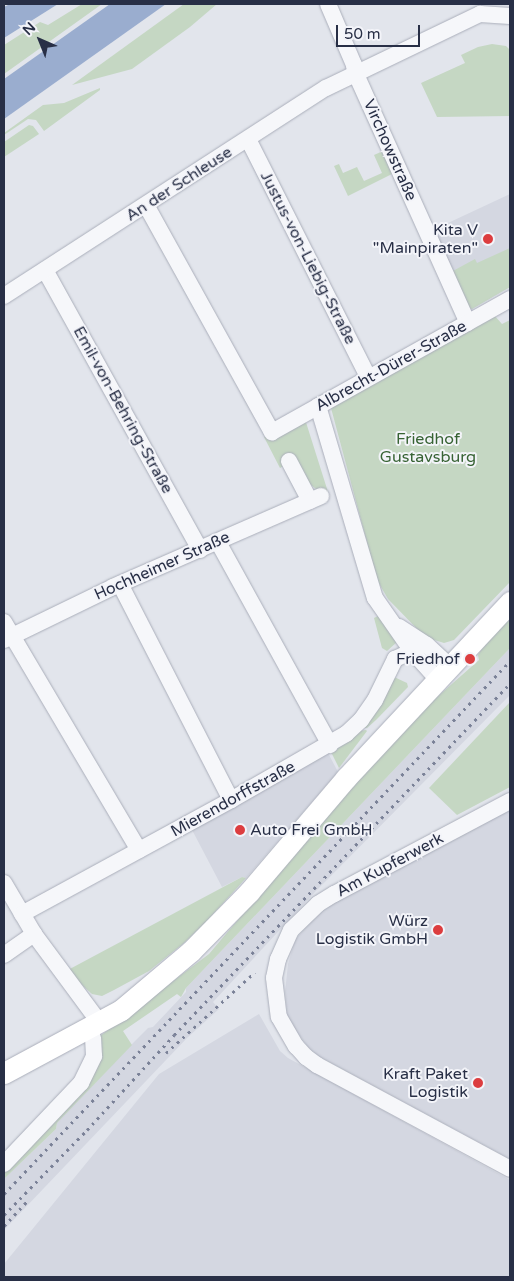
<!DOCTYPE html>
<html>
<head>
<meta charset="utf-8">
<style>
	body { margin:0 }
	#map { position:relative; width:514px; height:1281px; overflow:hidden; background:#e2e5ec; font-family:"Varela Round",sans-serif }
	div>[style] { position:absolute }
	.built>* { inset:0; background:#d4d7e1 }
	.green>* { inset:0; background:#c5d7c3 }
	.water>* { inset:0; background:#9aadcf }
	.roads { filter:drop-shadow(0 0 1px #aaaeba) drop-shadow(0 0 1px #aaaeba) }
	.minor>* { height:16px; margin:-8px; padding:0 8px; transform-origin:8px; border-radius:8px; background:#f6f7fa }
	.major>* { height:21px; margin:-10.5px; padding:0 10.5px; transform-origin:10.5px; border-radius:10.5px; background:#fff }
	.rail>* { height:3px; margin-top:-1.5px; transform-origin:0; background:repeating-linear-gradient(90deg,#7a8197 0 2.5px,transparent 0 7.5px) }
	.dots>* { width:14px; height:14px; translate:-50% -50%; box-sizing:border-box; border:2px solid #f3f4f9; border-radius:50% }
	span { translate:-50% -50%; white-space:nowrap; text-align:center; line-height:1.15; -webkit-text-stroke:4px #f3f4f9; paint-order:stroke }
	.street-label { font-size:16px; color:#282f46 }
	.poi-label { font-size:16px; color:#282f46 }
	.right { translate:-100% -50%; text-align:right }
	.left { translate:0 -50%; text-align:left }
	.park-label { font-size:16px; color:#376334 }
	.frame { position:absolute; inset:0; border:5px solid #282f46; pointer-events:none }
	.north { position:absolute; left:15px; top:15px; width:50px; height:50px; -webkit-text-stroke:4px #f3f4f9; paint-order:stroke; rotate:316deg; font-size:14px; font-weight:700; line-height:20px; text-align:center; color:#282f46 }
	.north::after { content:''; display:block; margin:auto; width:18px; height:22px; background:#282f46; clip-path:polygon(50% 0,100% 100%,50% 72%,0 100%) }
	.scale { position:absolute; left:336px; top:25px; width:84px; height:22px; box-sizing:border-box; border:2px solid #282f46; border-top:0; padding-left:6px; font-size:15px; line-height:18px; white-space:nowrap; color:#282f46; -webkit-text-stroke:4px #f3f4f9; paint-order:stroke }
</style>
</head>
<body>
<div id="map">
	<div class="built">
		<div style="clip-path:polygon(510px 194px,510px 287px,472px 309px,433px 230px)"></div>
		<div style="clip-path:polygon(510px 648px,510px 695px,315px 892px,213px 1002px,219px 1009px,187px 1038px,4px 1230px,4px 1179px,56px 1129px,57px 1123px,135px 1041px,148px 1028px,153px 1027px,186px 992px,186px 988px)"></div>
		<div style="clip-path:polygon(327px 751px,338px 772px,246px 878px,242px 877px,222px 887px,191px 828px)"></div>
		<div style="clip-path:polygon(510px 809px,510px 1159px,318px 1056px,308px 1047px,291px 1024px,287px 1013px,285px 992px,288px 964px,295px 940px,310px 922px,330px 905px)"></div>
		<div style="clip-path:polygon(259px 1014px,280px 1051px,288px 1058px,510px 1180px,510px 1277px,4px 1277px,4px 1264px,159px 1074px)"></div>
	</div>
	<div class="green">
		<div style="clip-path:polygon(82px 4px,102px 4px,4px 74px,4px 45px,40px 22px,48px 25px)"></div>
		<div style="clip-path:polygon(184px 4px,217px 4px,190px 27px,132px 69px,72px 85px)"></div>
		<div style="clip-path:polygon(492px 44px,506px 46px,510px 50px,510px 116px,437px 117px,421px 83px,465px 63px,461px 55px,478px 47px)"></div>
		<div style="clip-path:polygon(100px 88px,100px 90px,44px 131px,36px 120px,28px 119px,4px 135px,4px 133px,43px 105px,64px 103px)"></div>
		<div style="clip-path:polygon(29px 125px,33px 126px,39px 134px,4px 157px,4px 142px)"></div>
		<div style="clip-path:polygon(383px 151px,392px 174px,348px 196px,334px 166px,339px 164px,343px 173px,357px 167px,364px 181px,382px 173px,374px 155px)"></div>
		<div style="clip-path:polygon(510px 248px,510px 287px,472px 309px,469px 308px,451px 272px,475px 259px,477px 263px)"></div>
		<div style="clip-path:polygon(494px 315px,502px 324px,510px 320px,510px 582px,454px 640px,444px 643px,425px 637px,388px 599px,377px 580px,331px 408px)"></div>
		<div style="clip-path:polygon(304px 416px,328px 492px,321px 493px,306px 481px,292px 461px,280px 468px,264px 437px)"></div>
		<div style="clip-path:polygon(510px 614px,510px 648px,186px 988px,181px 997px,177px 994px,123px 1031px,132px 1045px,57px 1123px,56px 1129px,4px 1179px,4px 1172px,78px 1091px,100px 1036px,209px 954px,342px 797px,419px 713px,479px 660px,478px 655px,488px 637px)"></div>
		<div style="clip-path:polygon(378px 616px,397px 642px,387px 651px,382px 648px,374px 618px)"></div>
		<div style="clip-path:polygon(392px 676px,407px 683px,408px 687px,376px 720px,367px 728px,362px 728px)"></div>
		<div style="clip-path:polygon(510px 702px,510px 787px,457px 815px,429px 788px)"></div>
		<div style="clip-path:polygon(366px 730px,367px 731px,339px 768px,330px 750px,359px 731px)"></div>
		<div style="clip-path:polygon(242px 877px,246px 878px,206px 922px,184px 943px,149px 971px,114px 990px,102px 996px,92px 994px,66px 971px)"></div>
	</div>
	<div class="water">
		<div style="clip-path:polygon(10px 4px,58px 4px,4px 38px,4px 7px)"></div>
		<div style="clip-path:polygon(110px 4px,166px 4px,4px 119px,4px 79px)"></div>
	</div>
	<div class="roads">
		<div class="minor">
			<div style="left:328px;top:4px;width:66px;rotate:66.9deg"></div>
			<div style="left:354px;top:65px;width:7px;rotate:82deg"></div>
			<div style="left:355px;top:72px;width:275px;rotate:65.8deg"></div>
			<div style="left:248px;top:139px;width:267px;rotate:63.2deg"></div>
			<div style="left:146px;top:205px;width:260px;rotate:61deg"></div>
			<div style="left:272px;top:432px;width:273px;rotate:-29.2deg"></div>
			<div style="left:45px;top:270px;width:320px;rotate:61deg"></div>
			<div style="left:4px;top:296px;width:383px;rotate:-32.9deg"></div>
			<div style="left:326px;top:88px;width:171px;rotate:-25.7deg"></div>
			<div style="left:480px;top:14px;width:30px;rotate:4deg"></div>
			<div style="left:318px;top:406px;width:200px;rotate:73.5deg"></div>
			<div style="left:375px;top:598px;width:65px;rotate:55.1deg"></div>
			<div style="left:412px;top:651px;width:39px;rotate:48deg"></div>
			<div style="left:289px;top:461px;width:45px;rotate:62.3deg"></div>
			<div style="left:218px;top:542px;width:232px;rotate:61.1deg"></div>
			<div style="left:120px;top:584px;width:243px;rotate:62.8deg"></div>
			<div style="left:4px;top:622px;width:265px;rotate:59.4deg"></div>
			<div style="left:399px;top:627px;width:33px;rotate:33deg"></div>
			<div style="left:427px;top:645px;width:33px;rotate:43deg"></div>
			<div style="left:4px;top:640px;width:121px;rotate:-25.9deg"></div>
			<div style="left:113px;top:587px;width:227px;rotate:-23.6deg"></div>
			<div style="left:510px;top:801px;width:199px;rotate:152.1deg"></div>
			<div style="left:334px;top:894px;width:19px;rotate:148deg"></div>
			<div style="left:318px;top:904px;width:37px;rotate:136deg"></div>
			<div style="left:291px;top:930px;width:32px;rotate:114deg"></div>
			<div style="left:278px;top:959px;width:19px;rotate:102deg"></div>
			<div style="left:274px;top:978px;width:39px;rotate:83deg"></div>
			<div style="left:279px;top:1017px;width:34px;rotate:60deg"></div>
			<div style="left:296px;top:1046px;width:15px;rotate:48deg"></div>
			<div style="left:306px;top:1057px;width:14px;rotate:36deg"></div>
			<div style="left:317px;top:1065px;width:219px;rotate:28.3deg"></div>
			<div style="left:4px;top:883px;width:59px;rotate:59.5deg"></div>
			<div style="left:34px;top:934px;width:109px;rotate:53.5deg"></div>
			<div style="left:22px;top:914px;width:238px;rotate:-28.6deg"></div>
			<div style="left:231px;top:800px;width:133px;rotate:-29.9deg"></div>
			<div style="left:346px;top:734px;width:21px;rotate:-43deg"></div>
			<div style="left:361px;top:720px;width:24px;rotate:-55deg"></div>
			<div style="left:375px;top:700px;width:46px;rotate:-64deg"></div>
			<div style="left:395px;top:659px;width:19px;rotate:-25deg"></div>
			<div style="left:4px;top:955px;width:37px;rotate:-35deg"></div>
			<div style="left:4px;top:1164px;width:112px;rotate:-46.5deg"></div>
			<div style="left:81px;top:1083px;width:30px;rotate:-64deg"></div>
			<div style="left:94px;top:1056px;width:18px;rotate:-93deg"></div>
		</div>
		<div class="major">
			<div style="left:4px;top:1073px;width:133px;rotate:-28.3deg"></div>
			<div style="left:121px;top:1010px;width:92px;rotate:-40.1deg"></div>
			<div style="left:191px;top:951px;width:83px;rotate:-45.5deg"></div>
			<div style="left:249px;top:892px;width:150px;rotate:-49.6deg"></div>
			<div style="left:346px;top:778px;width:241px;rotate:-47deg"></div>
		</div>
	</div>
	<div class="rail">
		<div style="left:166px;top:1053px;width:120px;rotate:-42.3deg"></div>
		<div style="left:4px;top:1194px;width:735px;rotate:-46.49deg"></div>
		<div style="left:4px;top:1215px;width:119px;rotate:-45.7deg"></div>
		<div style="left:87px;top:1130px;width:129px;rotate:-47.5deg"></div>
		<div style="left:174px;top:1035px;width:487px;rotate:-46.3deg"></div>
		<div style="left:4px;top:1226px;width:34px;rotate:-47deg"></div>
	</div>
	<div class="dots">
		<div style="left:488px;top:239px;background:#dc3d3f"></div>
		<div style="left:470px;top:659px;background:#dc3d3f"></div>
		<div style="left:240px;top:830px;background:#dc3d3f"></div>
		<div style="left:438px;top:930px;background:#dc3d3f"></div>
		<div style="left:478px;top:1083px;background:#dc3d3f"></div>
	</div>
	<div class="street-label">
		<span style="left:390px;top:150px;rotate:66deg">Virchowstraße</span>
		<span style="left:179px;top:184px;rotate:-33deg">An der Schleuse</span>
		<span style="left:308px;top:258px;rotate:63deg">Justus-von-Liebig-Straße</span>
		<span style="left:391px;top:366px;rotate:-29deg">Albrecht-Dürer-Straße</span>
		<span style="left:123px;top:410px;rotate:61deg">Emil-von-Behring-Straße</span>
		<span style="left:162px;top:566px;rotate:-24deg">Hochheimer Straße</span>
		<span style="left:233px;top:799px;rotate:-29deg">Mierendorffstraße</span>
		<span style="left:390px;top:865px;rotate:-28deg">Am Kupferwerk</span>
	</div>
	<div class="poi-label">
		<span class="right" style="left:478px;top:239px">Kita V<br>"Mainpiraten"</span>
		<span class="right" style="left:460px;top:659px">Friedhof</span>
		<span class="left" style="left:250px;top:830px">Auto Frei GmbH</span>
		<span class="right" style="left:428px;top:930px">Würz<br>Logistik GmbH</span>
		<span class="right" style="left:468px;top:1083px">Kraft Paket<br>Logistik</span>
	</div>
	<div class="park-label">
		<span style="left:428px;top:448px">Friedhof<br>Gustavsburg</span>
	</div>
	<div class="frame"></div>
	<div class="north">N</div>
	<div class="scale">50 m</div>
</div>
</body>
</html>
